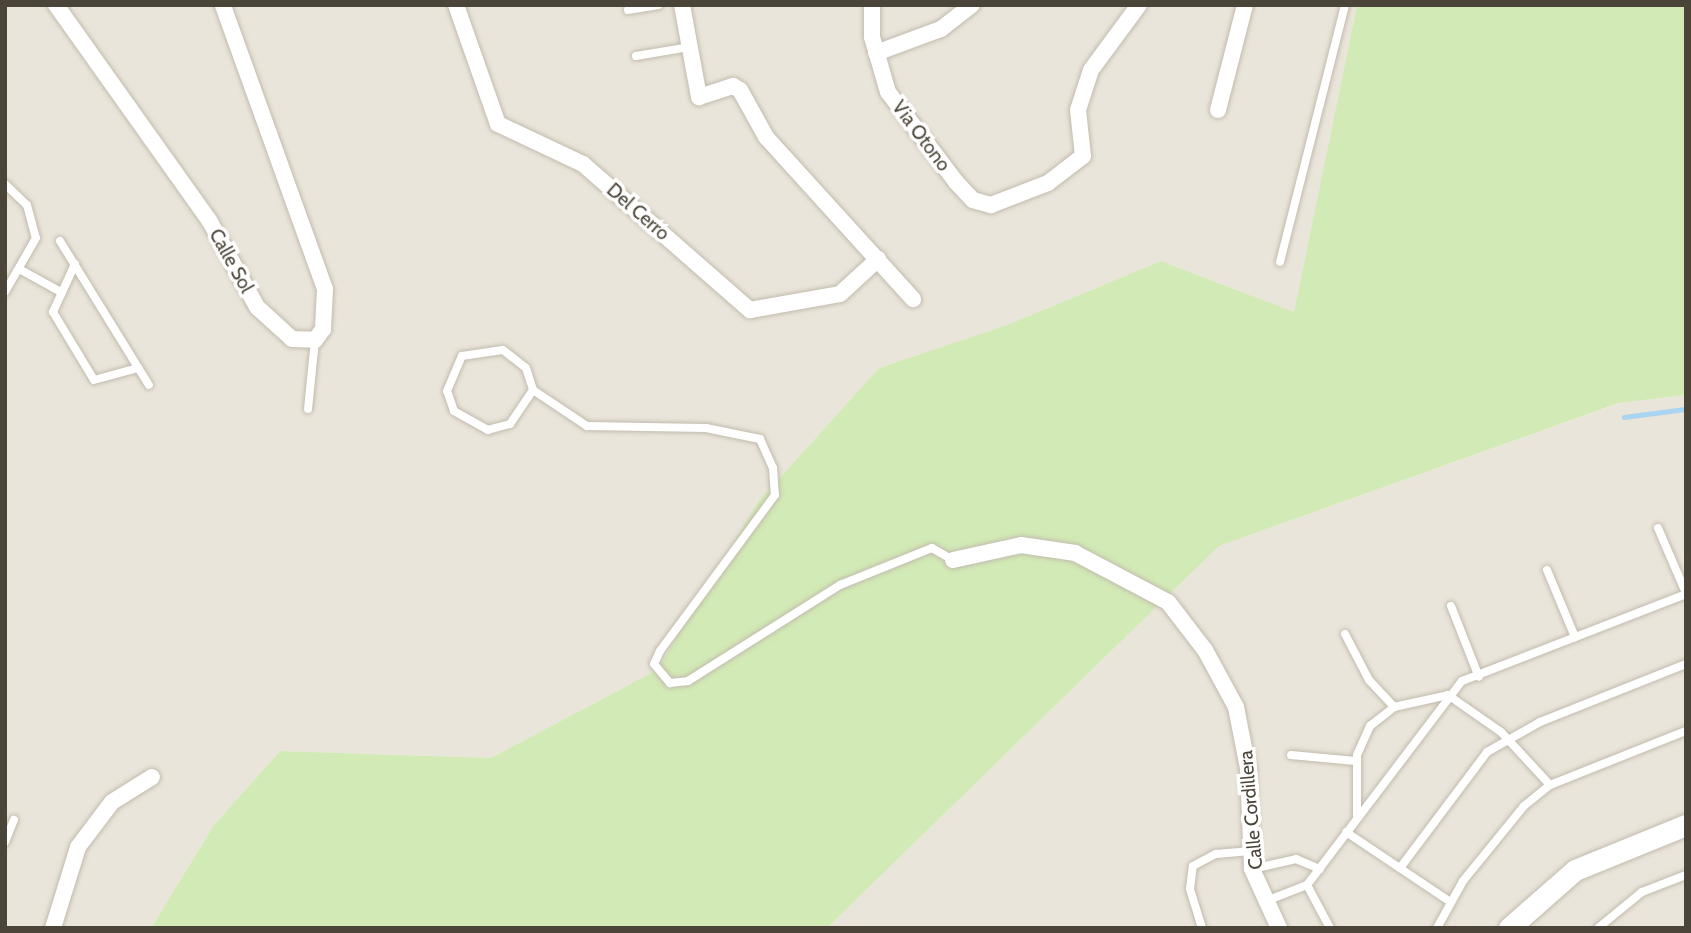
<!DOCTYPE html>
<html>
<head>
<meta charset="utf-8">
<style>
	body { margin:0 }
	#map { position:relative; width:1691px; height:933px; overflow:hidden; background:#f6f3ec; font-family:Cabin,sans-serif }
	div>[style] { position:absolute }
	.residential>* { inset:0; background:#eae5da }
	.green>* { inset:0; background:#d2eab5 }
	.stream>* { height:4.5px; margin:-2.25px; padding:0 2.25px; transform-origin:2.25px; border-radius:2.25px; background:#a9d4f2 }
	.roads { filter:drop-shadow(0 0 2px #c2bbae) drop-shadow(0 0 2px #c2bbae) }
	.service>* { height:8px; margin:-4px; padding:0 4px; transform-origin:4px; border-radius:4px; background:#fff }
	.minor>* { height:16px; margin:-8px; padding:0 8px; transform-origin:8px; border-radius:8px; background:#fff }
	.tertiary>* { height:21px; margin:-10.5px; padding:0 10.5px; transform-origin:10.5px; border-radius:10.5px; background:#fff }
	span { translate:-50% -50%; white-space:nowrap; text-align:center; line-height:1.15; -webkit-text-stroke:7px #fff; paint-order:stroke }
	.street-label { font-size:19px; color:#4b4439 }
	.frame { position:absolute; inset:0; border:7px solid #4b4439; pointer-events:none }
</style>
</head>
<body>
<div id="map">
	<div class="residential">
		<div style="clip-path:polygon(5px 5px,1357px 5px,1294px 312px,1161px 261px,1007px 325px,879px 368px,758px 502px,657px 670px,491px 758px,280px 751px,214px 825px,151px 928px,5px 928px)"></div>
		<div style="clip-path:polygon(1686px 395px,1686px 928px,827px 928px,1219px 546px,1620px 403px)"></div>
	</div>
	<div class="green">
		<div style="clip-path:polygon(1357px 5px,1686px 5px,1686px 395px,1619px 403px,1219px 546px,827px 928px,151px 928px,214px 825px,280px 751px,491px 758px,657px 670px,758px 502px,879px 368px,1007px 325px,1161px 261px,1294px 312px)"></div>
	</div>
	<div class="stream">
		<div style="left:1624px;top:417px;width:63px;rotate:-7.4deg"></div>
	</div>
	<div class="roads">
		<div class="service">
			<div style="left:628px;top:10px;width:31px;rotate:-9deg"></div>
			<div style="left:636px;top:56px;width:55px;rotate:-9.5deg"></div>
			<div style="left:5px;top:184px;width:30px;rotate:44deg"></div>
			<div style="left:27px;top:205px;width:34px;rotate:75deg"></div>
			<div style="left:36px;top:238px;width:62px;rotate:119.9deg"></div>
			<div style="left:60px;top:241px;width:169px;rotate:58.3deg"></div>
			<div style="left:1280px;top:262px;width:265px;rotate:-75.8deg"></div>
			<div style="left:75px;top:264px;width:53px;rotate:114.6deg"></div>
			<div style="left:53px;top:312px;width:79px;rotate:58.9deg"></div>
			<div style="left:94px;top:380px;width:46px;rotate:-15.3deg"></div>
			<div style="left:21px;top:270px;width:43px;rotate:28.9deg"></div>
			<div style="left:533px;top:390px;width:41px;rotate:124.1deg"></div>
			<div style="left:510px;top:424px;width:23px;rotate:165deg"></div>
			<div style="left:488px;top:430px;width:39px;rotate:-151deg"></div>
			<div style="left:454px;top:411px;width:21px;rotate:-109deg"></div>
			<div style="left:447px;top:391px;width:38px;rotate:-67deg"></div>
			<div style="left:462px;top:356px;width:41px;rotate:-8.3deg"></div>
			<div style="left:503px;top:350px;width:29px;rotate:38deg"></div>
			<div style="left:526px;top:368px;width:23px;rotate:72deg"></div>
			<div style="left:533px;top:390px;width:65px;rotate:33.7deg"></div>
			<div style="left:587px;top:426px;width:119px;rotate:1deg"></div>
			<div style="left:706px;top:428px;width:55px;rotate:11.5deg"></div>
			<div style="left:760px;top:439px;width:32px;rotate:66deg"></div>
			<div style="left:773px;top:468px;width:27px;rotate:86deg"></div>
			<div style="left:775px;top:495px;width:194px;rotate:126.4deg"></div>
			<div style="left:660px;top:651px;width:14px;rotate:115deg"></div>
			<div style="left:654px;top:664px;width:25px;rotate:50deg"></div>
			<div style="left:670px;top:683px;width:18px;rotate:-6deg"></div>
			<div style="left:688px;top:681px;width:180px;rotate:-32.3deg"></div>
			<div style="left:840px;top:585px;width:99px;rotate:-21.9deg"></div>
			<div style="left:932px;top:548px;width:24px;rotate:30deg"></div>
			<div style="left:308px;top:409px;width:69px;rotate:-84.2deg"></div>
			<div style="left:1658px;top:528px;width:71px;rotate:66.7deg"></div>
			<div style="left:1547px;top:570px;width:73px;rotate:67.3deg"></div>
			<div style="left:1451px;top:606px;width:76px;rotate:68.5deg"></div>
			<div style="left:1345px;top:634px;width:52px;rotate:62.4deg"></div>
			<div style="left:1369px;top:680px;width:37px;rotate:47deg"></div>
			<div style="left:1394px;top:707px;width:55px;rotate:-12.5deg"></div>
			<div style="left:1448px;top:695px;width:65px;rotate:34.9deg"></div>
			<div style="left:1501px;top:732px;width:72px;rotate:47.2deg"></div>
			<div style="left:1291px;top:755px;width:65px;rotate:5.3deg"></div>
			<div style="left:1357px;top:817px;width:62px;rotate:-90deg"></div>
			<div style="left:1357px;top:755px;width:32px;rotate:-66deg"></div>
			<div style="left:1370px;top:726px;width:31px;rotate:-38deg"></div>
			<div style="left:1346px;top:832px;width:124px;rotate:33.8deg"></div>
			<div style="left:5px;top:842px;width:24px;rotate:-68deg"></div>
			<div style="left:1400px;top:868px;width:145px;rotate:-53.1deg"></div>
			<div style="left:1487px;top:752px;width:61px;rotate:-29.5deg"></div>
			<div style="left:1540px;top:722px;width:157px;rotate:-21.7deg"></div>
			<div style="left:1252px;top:869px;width:45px;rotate:-12.8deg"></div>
			<div style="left:1296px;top:859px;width:26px;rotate:23deg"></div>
			<div style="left:1307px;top:885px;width:49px;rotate:61.9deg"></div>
			<div style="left:1266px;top:901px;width:44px;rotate:-21.3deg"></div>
			<div style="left:1307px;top:885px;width:256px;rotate:-52.8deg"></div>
			<div style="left:1462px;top:681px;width:240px;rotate:-21.2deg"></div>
			<div style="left:1202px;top:928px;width:41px;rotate:-107.1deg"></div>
			<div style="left:1190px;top:889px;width:23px;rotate:-83deg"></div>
			<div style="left:1193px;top:866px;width:26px;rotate:-28deg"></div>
			<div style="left:1216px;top:854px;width:35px;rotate:-5deg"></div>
			<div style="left:1437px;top:928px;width:54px;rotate:-61deg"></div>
			<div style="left:1463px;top:881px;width:97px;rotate:-50.9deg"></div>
			<div style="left:1524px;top:806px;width:33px;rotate:-39deg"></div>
			<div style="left:1550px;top:785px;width:146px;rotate:-21.7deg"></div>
			<div style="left:1598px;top:928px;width:57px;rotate:-39.3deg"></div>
			<div style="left:1642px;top:892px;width:47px;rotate:-21.1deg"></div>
		</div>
		<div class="minor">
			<div style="left:56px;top:5px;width:264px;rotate:54.6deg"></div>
			<div style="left:209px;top:220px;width:99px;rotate:61.1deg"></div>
			<div style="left:257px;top:307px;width:47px;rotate:42.4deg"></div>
			<div style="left:292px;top:339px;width:23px;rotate:2deg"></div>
			<div style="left:315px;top:340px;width:14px;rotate:-54deg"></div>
			<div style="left:323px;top:329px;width:40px;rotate:-87.1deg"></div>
			<div style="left:325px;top:289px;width:302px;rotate:-109.8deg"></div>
			<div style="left:456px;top:5px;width:126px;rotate:70.6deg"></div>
			<div style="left:498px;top:124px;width:94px;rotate:25.2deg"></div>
			<div style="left:583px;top:164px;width:222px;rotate:41.2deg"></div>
			<div style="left:750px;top:310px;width:91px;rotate:-10.1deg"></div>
			<div style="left:840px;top:294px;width:52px;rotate:-42.6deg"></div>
			<div style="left:682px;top:5px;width:94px;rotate:79.5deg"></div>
			<div style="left:699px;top:97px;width:36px;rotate:-18deg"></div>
			<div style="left:733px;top:86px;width:8px;rotate:30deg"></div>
			<div style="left:740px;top:90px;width:54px;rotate:61deg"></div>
			<div style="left:766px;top:137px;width:219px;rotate:47.8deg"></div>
			<div style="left:872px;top:5px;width:32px;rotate:90deg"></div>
			<div style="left:872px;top:37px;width:57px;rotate:73.8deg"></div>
			<div style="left:888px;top:92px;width:113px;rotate:52.9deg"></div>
			<div style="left:956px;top:182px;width:25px;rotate:47deg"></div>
			<div style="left:973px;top:200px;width:19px;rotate:16deg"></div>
			<div style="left:991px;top:205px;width:61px;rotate:-21.1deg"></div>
			<div style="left:1048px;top:183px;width:44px;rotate:-37.6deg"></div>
			<div style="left:1083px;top:156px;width:46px;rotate:-96.2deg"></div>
			<div style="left:1078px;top:110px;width:42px;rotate:-72deg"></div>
			<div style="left:1091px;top:70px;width:81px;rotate:-53.6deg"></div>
			<div style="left:876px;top:53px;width:69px;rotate:-20.3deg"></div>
			<div style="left:941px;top:29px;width:39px;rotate:-38deg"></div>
			<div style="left:1218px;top:110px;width:108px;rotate:-75.6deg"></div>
			<div style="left:953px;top:560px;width:70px;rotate:-12.4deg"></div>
			<div style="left:1021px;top:545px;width:55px;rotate:8.4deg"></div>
			<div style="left:1075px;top:553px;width:105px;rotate:27.8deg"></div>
			<div style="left:1168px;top:602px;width:61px;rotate:52.4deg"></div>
			<div style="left:1205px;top:650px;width:65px;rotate:61.5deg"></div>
			<div style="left:1236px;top:707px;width:62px;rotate:78.9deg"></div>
			<div style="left:1248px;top:768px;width:101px;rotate:87.7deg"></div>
			<div style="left:1252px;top:869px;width:65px;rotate:65.4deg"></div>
			<div style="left:53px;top:928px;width:85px;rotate:-72.8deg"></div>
			<div style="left:78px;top:847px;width:56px;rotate:-52.9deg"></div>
			<div style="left:112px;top:802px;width:47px;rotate:-32deg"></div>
		</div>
		<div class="tertiary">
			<div style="left:1509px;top:928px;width:88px;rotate:-41.3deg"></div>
			<div style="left:1575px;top:870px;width:120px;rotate:-22.1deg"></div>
		</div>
	</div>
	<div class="street-label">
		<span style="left:921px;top:136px;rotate:53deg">Via Otono</span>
		<span style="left:638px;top:212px;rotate:41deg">Del Cerro</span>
		<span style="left:231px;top:261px;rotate:61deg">Calle Sol</span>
		<span style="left:1251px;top:810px;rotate:-95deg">Calle Cordillera</span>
	</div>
	<div class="frame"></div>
</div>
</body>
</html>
